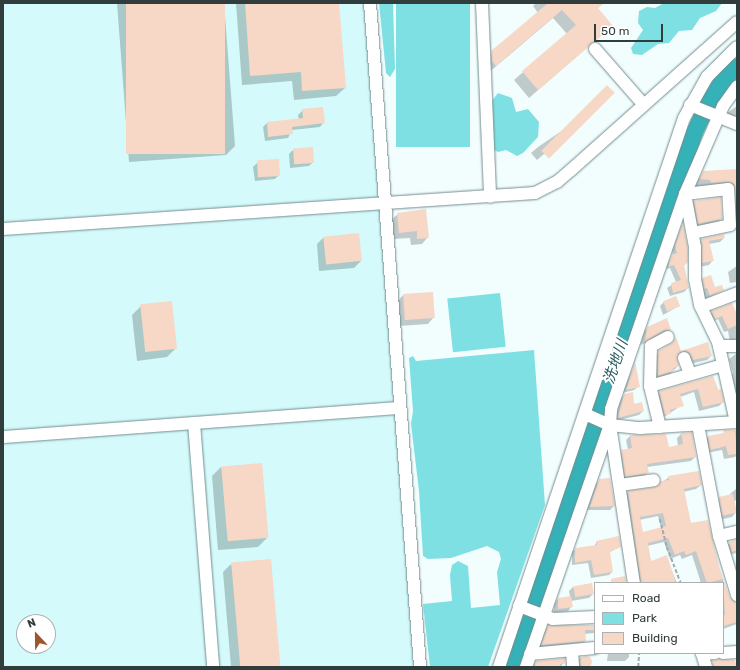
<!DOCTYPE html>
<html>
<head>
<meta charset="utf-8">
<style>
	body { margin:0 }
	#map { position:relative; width:740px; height:670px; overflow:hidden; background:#f2fdfe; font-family:Rubik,"Noto Sans JP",sans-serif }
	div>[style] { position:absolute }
	.built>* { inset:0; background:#d4fafb }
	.green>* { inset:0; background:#7fe0e4; transform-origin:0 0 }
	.shadow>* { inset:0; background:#0003 }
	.river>* { height:17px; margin:-8.5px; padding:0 8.5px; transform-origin:8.5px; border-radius:8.5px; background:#35b2b8 }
	.building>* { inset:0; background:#f7d7c6; transform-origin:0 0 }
	.round { border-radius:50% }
	.path>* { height:1.5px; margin-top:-0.75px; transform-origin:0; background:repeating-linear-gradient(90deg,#a0abac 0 4px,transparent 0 6px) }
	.roads { filter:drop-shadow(0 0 1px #748d8e) drop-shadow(0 0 1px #748d8e) }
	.minor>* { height:12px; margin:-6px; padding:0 6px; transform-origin:6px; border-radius:6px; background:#fff }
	span { translate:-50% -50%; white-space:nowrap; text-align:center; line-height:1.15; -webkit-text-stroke:4px #fff; paint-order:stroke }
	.water-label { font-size:15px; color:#2c5f61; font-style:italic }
	.frame { position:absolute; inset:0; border:4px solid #313c3c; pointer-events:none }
	.legend { position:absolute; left:594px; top:582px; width:130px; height:72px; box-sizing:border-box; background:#fff; border:1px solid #adb1b1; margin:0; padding:5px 7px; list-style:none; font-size:12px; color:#313c3c }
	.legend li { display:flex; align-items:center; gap:8px; height:20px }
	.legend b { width:20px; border:1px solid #adb1b1 }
	.north { position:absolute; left:16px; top:614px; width:40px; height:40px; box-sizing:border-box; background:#fff; border:1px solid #adb1b1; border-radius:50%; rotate:338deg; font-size:11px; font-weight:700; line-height:16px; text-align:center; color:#313c3c }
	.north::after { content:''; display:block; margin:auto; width:14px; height:18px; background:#9c562c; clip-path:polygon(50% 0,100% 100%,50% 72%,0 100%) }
	.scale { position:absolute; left:594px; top:24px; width:69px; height:18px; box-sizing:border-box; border:2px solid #313c3c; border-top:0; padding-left:5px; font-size:12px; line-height:14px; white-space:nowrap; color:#313c3c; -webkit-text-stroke:3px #fff; paint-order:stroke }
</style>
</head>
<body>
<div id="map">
	<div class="built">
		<div style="clip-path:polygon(evenodd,3px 3px,375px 3px,426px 667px,3px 667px,3px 3px,24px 622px,48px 622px,48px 646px,24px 646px,24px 622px)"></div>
	</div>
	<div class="green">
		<div style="clip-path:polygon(379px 3px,393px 3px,395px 69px,390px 77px,386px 73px)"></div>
		<div style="left:396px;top:3px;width:74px;height:144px"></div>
		<div style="clip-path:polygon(664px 3px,722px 3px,716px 11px,700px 18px,692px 30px,679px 31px,669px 43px,658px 44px,642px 55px,633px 54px,631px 48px,643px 30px,638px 23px,639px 11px,647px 7px,655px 8px)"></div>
		<div style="clip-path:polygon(498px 93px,512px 98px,516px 112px,528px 109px,539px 122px,538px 137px,523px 153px,517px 156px,506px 150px,498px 152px,494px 150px,491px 102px)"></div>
		<div style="left:500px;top:293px;width:54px;height:53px;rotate:84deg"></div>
		<div style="clip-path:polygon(534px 350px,545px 505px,488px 667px,430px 667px,423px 604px,452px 601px,450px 575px,452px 565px,458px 561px,468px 566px,471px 608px,500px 605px,497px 572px,501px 559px,499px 552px,487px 546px,451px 558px,428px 559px,423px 556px,419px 491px,411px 424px,413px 411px,409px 358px,413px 356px,416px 361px)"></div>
	</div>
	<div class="shadow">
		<div style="clip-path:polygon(117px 3px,224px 3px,235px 146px,226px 155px,129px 162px)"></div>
		<div style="clip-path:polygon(236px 3px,338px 3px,345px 88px,336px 96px,294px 100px,292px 81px,242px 85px)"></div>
		<div style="clip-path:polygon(536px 3px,603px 3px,597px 9px,612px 26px,529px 98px,514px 80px,567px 34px,553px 18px,487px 74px,483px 61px,538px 13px,533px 6px)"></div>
		<div style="clip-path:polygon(607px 100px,537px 160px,531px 153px,538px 147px)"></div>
		<div style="clip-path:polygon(737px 106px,737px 115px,731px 119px,727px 113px)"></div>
		<div style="clip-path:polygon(303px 110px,324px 122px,320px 127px,292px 130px,288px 138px,265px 141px,263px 127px,267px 123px,299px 120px,298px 115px)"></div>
		<div style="clip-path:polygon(293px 150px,313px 162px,309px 166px,290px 168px,289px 154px)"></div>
		<div style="clip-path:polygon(257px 163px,279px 175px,275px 179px,255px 181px,253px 167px)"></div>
		<div style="clip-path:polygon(737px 170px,737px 226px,730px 228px,727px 192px,693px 187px,704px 172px)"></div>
		<div style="clip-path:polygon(694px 201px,721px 219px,717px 223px,694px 228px,690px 206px)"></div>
		<div style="clip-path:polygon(398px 214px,428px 237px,422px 244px,411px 245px,410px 238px,393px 239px,391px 220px)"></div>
		<div style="clip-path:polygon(682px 225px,686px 263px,683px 266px,688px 288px,684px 292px,670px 296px,667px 288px,676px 282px,670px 268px,667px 269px,666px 267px,670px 259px,669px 268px,673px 256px,672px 250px)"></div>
		<div style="clip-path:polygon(323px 238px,361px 261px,354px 268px,319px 271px,317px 244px)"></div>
		<div style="clip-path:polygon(724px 238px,720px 242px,709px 244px,713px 260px,709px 265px,699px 267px,697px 244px,702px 240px)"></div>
		<div style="clip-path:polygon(737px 266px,737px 282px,730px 283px,728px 272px)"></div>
		<div style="clip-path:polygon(703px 278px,714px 288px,723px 290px,706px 299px,699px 283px)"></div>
		<div style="clip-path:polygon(403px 295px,434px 317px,428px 324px,399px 326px,397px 302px)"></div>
		<div style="clip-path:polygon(664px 302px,679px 306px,663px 315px,660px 306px)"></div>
		<div style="clip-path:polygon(141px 306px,176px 348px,167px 357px,137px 361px,132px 315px)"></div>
		<div style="clip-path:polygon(712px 312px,737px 316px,737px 344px,730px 342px,728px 331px,724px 332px,718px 319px,711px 323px,708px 316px)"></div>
		<div style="clip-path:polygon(666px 320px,670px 330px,641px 345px,643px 332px,648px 328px)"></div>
		<div style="clip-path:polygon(707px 343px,711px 356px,707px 360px,689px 364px,685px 356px,677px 355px,678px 366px,669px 375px,654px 379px,655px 356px,659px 351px,681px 352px)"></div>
		<div style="clip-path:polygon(737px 353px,737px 403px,729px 377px,733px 373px,729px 359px)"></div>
		<div style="clip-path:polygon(635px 364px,639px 386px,634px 390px,622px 393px)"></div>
		<div style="clip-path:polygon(713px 377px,723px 402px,719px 406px,699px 411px,694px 392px,680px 397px,682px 405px,661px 419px,655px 396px,660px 392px)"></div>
		<div style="clip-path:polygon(625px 395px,643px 411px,639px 415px,615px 421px,620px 399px)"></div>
		<div style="clip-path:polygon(737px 430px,737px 455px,735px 457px,724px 459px,722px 450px,706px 453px,704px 441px,708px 437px)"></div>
		<div style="clip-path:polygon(691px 433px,695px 457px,691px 461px,647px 467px,647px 473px,643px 477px,622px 480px,618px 455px,628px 450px,626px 440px,630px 436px,668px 448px,678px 446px,677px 438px,681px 434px)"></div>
		<div style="clip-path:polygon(221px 467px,267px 538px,258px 547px,218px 550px,212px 476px)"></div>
		<div style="clip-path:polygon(evenodd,669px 477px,701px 485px,696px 489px,683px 492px,690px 524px,715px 556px,729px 598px,737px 602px,737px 624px,723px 629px,723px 583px,701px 583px,692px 555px,682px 559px,680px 555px,670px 559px,664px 542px,647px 546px,651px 562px,666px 557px,677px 583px,637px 583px,624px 497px,628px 492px,655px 488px,669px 477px,658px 516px,661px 528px,642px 533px,639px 520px,658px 516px)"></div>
		<div style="clip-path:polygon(600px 480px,614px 506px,610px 510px,586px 510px,595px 485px)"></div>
		<div style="clip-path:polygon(737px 488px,737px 500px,734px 501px,736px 512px,732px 517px,719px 520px,716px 503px,720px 498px,731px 496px,730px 494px)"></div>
		<div style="clip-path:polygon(737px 540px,737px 553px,728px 555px,725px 546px)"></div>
		<div style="clip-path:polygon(597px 541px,620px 546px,609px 553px,612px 572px,609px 575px,591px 578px,588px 563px,572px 565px,572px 552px,576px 549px,594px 547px)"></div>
		<div style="clip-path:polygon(231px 564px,279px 667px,231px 667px,223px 572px)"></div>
		<div style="clip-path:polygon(573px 587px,593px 594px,589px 598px,571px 601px,572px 606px,568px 611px,554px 613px,554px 604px,558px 599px,570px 597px,569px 591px)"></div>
		<div style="clip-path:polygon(595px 625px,595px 633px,584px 634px,585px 641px,581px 645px,538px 649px,544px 631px,549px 626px)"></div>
		<div style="clip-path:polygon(608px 653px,629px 653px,629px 657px,625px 661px,607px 661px)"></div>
		<div style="clip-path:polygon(590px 657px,590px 667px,576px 667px,576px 662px,580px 658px)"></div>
		<div style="clip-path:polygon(536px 662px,564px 663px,560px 667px,532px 667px)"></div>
	</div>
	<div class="river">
		<div style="left:513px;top:667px;width:565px;rotate:-71.31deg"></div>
		<div style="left:694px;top:132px;width:35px;rotate:-65deg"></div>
		<div style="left:709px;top:100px;width:25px;rotate:-56deg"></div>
		<div style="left:723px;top:79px;width:19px;rotate:-43deg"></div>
	</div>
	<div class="building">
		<div style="left:126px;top:3px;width:99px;height:151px"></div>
		<div style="clip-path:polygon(245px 3px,339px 3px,346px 88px,302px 91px,301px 72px,250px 76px)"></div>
		<div style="clip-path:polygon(548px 3px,604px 3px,598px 8px,613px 26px,538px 90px,522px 71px,576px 25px,562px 10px,496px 66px,492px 61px,491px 51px)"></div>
		<div style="left:607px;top:85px;width:11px;height:93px;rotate:45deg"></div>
		<div style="clip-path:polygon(323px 107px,325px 123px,292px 127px,293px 134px,268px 137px,267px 122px,303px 118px,302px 109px)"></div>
		<div style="left:313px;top:147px;width:16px;height:20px;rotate:86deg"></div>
		<div style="left:279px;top:159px;width:17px;height:22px;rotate:87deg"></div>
		<div style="clip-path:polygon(737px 169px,737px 216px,734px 184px,728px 182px,711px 183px,710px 180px,700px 179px,703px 171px)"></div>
		<div style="clip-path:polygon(721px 197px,722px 219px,698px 224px,694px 201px)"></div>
		<div style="clip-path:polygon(426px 209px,429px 238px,417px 239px,417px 231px,399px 233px,397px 213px)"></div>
		<div style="clip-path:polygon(683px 223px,688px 248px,688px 263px,684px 265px,689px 288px,673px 293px,671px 283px,681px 280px,674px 265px,671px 266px,669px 263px,672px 255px,677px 253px,675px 245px)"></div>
		<div style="left:359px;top:233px;width:28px;height:36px;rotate:84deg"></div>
		<div style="clip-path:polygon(724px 234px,725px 238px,709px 241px,714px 261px,702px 263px,701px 239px)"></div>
		<div style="clip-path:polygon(711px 275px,715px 287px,722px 285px,724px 290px,710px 296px,707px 288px,704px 289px,702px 278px)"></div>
		<div style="left:433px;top:292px;width:26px;height:30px;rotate:86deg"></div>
		<div style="left:676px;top:296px;width:11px;height:14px;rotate:68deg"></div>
		<div style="left:172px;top:301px;width:48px;height:32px;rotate:84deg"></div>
		<div style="clip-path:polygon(732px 303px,737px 314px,737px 325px,728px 329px,722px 316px,715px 319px,711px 311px)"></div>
		<div style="clip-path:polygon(667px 318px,671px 330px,664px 330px,645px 342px,647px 327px)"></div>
		<div style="clip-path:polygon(676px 337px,681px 351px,708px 342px,712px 356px,693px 360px,689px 352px,682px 351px,677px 357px,679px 366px,673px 368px,674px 371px,658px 376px,658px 351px,672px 343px)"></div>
		<div style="clip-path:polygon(635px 362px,640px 387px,626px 390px)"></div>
		<div style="clip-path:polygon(713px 376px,718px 390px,721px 389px,724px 402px,703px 407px,698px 389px,680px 394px,684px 406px,670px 410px,671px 414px,665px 415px,659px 391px)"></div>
		<div style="clip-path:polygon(633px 392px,634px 404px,642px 402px,644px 411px,618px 418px,624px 394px)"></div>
		<div style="clip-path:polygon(723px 430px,735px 430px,737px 454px,728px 455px,726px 446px,710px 450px,708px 436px,724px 433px)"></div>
		<div style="clip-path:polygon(692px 432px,696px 457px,647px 464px,649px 473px,625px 477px,621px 450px,632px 448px,630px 435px,666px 434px,669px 447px,683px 444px,681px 433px)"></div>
		<div style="left:262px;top:463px;width:75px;height:41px;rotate:85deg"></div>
		<div style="clip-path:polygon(evenodd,699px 471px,702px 485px,684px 489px,691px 523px,708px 520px,720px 570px,730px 598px,737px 602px,737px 622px,723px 626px,723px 615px,725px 615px,723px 579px,707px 583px,696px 551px,686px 555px,684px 551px,675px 555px,668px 538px,648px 543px,651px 561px,667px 555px,676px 583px,641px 583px,628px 491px,655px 487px,661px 481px,669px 480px,668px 476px,699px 471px,663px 513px,666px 526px,643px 532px,640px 517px,663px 513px)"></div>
		<div style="clip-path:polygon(610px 478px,615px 506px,590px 507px,599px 479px)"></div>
		<div style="left:733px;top:494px;width:19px;height:15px;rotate:78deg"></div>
		<div style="clip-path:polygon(619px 536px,621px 547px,610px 552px,613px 572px,594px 575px,591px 560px,575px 563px,575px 548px,597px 545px,596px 541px)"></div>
		<div style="clip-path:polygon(737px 540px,737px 550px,732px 552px,729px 542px)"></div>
		<div style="left:271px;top:559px;width:108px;height:40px;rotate:85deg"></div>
		<div style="clip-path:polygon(625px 576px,626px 583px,611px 583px,611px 579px)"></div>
		<div style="left:592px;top:583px;width:11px;height:19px;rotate:80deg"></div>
		<div style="clip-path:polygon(571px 596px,573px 607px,558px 609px,558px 598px)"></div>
		<div style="clip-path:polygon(548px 625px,595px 625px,595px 630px,585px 630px,586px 641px,541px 645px)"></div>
		<div class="round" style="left:580px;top:656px;width:12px;height:12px"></div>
		<div style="clip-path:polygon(565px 658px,565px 663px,560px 664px,560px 667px,534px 667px,536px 661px)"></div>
		<div style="clip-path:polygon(719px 659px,735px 660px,737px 667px,713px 667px,712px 661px)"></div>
	</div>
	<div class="path">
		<div style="left:660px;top:519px;width:29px;rotate:76deg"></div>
		<div style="left:667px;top:547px;width:39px;rotate:69deg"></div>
		<div style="left:638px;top:667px;width:14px;rotate:-86deg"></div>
	</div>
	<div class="roads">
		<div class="minor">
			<div style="left:370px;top:3px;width:666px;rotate:85.69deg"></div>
			<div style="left:482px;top:3px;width:194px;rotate:87.6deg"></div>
			<div style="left:595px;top:49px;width:74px;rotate:48.8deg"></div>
			<div style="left:690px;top:105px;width:51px;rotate:22deg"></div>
			<div style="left:3px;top:229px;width:533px;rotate:-3.87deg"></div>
			<div style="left:535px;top:193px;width:25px;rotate:-27deg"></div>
			<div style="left:557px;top:182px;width:18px;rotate:-41deg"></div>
			<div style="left:571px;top:170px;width:222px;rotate:-41.7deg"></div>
			<div style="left:693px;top:233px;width:38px;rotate:-12deg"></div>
			<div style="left:730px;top:225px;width:36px;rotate:-93deg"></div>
			<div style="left:728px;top:189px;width:43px;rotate:173.4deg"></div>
			<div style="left:685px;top:194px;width:54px;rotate:79.3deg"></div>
			<div style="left:695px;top:247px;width:32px;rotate:90deg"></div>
			<div style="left:695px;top:279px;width:26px;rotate:79deg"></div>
			<div style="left:700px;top:305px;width:41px;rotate:64.1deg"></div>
			<div style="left:718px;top:342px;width:82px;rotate:77.3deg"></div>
			<div style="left:701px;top:307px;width:39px;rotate:-21deg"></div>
			<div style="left:719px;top:346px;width:18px"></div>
			<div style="left:684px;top:358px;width:17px;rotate:69deg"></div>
			<div style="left:650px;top:386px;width:76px;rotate:-16deg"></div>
			<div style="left:585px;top:414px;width:27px;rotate:24deg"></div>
			<div style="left:610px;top:425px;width:30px;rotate:6deg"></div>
			<div style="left:640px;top:428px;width:97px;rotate:-3.5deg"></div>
			<div style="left:194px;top:423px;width:245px;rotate:85.5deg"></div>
			<div style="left:610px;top:425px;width:160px;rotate:81.4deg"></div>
			<div style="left:698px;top:425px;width:113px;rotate:79.3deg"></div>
			<div style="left:719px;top:536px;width:62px;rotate:73deg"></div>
			<div style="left:660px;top:427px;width:42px;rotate:-103.7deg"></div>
			<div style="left:650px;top:386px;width:40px;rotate:-88.6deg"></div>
			<div style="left:651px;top:346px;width:19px;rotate:-28deg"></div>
			<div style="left:3px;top:437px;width:397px;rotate:-4.2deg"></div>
			<div style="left:620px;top:485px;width:34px;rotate:-8deg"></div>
			<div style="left:719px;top:536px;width:18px;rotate:-13deg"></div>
			<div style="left:519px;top:606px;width:36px;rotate:21deg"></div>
			<div style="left:553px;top:619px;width:42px;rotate:-2.7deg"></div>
			<div style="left:572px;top:651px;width:16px;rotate:86deg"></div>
			<div style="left:702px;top:653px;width:15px;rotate:74deg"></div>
			<div style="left:723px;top:653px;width:14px;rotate:-4deg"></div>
			<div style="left:530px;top:654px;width:65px;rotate:-5.3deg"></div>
			<div style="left:702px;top:654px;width:13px;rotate:-4deg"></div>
			<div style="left:499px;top:667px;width:579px;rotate:-71.38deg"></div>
			<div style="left:684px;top:118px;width:47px;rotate:-60.7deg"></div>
			<div style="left:707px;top:77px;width:42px;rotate:-45deg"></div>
			<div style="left:526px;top:667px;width:256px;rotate:-70.9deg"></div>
			<div style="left:610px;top:425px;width:16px;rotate:-86deg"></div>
			<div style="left:611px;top:409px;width:227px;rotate:-71deg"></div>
			<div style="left:685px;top:194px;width:96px;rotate:-66.6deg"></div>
			<div style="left:723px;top:106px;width:24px;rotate:-54deg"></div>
		</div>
	</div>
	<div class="water-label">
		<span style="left:616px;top:362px;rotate:-71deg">洗地川</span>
	</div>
	<div class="frame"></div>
	<ul class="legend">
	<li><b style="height:5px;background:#fff"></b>Road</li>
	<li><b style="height:11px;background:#7fe0e4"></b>Park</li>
	<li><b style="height:11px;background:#f7d7c6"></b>Building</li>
	</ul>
	<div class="north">N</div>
	<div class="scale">50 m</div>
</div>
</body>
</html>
